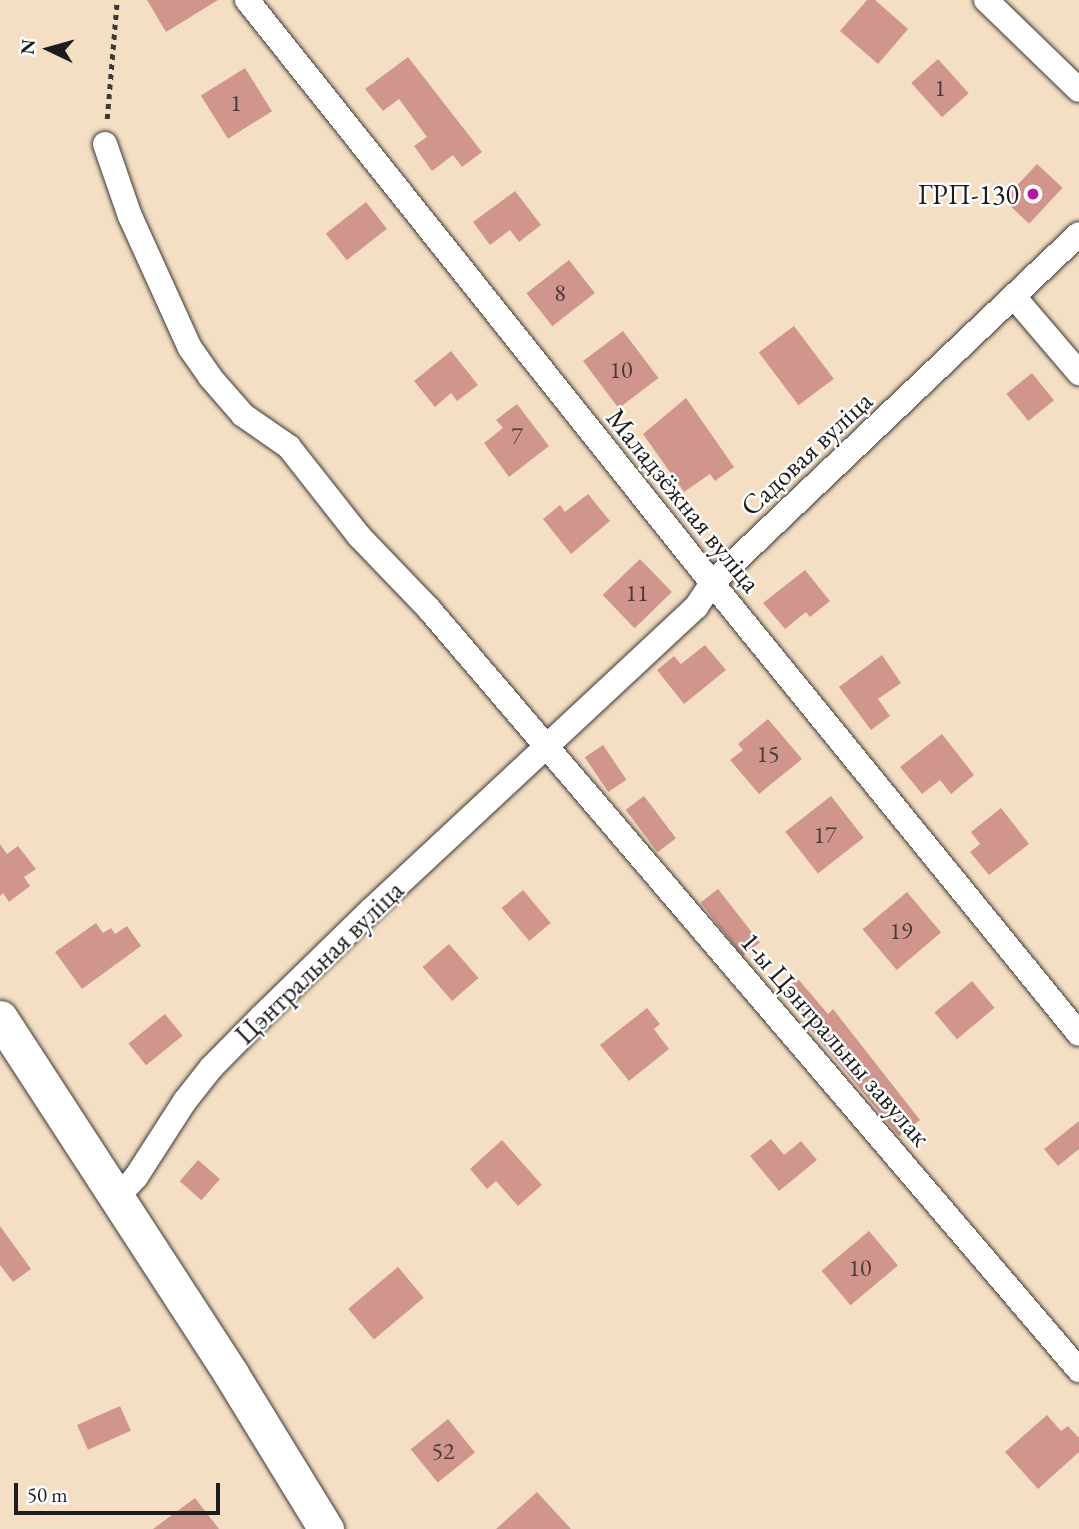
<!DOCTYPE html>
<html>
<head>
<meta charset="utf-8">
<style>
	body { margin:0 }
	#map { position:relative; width:1079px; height:1529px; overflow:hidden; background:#f5dfc4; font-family:"EB Garamond",serif }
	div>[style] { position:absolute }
	.building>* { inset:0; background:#d0968e; transform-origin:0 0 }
	.path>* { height:4.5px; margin-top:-2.25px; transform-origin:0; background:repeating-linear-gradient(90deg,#3d3935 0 5px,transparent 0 10px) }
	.roads { filter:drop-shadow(0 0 2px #3d3935) drop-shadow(0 0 2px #3d3935) }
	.street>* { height:24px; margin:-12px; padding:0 12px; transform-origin:12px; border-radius:12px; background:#fff }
	.secondary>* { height:35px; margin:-17.5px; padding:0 17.5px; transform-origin:17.5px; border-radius:17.5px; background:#fff }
	.dots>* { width:19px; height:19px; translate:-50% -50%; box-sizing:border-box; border:4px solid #fff; border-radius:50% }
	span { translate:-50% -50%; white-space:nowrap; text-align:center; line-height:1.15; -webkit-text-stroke:5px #fff; paint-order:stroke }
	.number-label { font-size:24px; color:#493a38 }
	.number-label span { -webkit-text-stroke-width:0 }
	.poi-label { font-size:28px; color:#1c1c1c }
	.right { translate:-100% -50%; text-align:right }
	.street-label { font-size:28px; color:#1c1c1c }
	.north { position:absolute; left:14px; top:14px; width:70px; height:70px; -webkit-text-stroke:5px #fff; paint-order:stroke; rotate:275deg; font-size:19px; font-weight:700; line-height:28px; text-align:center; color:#1c1c1c }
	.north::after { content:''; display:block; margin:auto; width:24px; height:32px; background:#1c1c1c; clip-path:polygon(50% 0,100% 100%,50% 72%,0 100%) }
	.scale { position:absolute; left:14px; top:1483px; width:206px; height:32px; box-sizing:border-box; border:4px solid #1c1c1c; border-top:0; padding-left:9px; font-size:21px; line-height:24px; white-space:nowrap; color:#1c1c1c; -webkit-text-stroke:5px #fff; paint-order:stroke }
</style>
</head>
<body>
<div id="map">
	<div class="building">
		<div style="clip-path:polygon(147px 0,218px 0,166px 32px)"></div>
		<div style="clip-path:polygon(867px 0,875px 0,908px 29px,878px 64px,840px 31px)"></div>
		<div style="clip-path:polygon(408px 57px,482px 152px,462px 167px,453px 155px,432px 171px,414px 146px,427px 137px,399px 99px,383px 111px,365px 89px)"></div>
		<div style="left:938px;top:59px;width:46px;height:36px;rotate:48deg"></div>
		<div style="left:245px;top:68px;width:51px;height:52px;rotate:58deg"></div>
		<div style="left:1037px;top:164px;width:35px;height:49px;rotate:43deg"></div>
		<div style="clip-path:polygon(515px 191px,541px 225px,519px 242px,510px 230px,490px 245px,473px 222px)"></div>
		<div style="left:366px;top:202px;width:34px;height:51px;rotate:52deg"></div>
		<div style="left:569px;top:260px;width:42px;height:54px;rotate:52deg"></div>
		<div style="left:794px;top:326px;width:66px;height:44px;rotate:53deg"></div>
		<div style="left:623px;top:331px;width:59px;height:50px;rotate:53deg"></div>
		<div style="clip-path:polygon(451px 351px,478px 385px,457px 401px,451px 393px,435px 407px,414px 381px)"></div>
		<div style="left:1032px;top:373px;width:35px;height:33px;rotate:51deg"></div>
		<div style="clip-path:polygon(686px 398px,734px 467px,715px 481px,710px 474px,684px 492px,643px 434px)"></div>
		<div style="clip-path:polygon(517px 404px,549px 446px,509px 477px,484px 443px,503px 428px,496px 420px)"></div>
		<div style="clip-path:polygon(588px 494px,610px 521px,571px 554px,543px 519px,560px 505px,565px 512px)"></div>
		<div style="left:640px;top:559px;width:46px;height:52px;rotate:46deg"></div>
		<div style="clip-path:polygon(805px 570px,830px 601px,810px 617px,806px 612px,785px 629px,763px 603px)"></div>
		<div style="clip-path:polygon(705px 645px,726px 670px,684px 704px,657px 670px,674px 656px,681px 664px)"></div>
		<div style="clip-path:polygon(882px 655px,901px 683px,878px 699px,890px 716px,871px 730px,839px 687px)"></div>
		<div style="clip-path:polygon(768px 719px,802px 759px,759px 794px,730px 760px,743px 750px,738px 744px)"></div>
		<div style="clip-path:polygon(942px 734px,974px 775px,951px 794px,940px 780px,922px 794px,900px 767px)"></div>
		<div style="left:603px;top:745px;width:42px;height:22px;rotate:56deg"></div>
		<div style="left:644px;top:796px;width:53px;height:23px;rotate:53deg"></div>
		<div style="left:831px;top:796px;width:53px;height:58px;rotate:52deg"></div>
		<div style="clip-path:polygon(1001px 808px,1029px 844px,989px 875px,970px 852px,980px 844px,971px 832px)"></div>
		<div style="clip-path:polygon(0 844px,7px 854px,18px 846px,36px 869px,24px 877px,30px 886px,9px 902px,3px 893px,0 896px)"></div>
		<div style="left:718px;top:889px;width:68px;height:22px;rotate:52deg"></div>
		<div style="left:523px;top:890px;width:43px;height:28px;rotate:50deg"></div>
		<div style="left:907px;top:892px;width:53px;height:58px;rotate:50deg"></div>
		<div style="clip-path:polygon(96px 923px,103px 933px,111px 928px,115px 934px,127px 926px,141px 946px,82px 989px,55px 952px)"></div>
		<div style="left:449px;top:944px;width:45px;height:35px;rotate:49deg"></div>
		<div style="clip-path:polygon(798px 979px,828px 1014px,833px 1009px,920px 1120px,899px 1136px,781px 993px)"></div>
		<div style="left:972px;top:981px;width:35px;height:49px;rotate:50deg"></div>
		<div style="clip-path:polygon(647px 1008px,660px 1024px,654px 1029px,669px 1049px,629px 1081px,600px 1045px)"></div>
		<div style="left:165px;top:1014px;width:28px;height:47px;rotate:51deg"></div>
		<div style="clip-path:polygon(1079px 1121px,1079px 1149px,1058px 1166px,1044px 1149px)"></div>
		<div style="clip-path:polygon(771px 1139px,784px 1155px,801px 1141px,817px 1160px,779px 1191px,750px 1156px)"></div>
		<div style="clip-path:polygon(502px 1140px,542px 1185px,518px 1206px,496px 1181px,487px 1189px,470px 1169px)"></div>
		<div style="left:198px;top:1160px;width:29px;height:28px;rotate:41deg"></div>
		<div style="clip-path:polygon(0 1226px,31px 1269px,13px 1282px,0 1265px)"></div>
		<div style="left:869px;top:1231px;width:45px;height:62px;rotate:50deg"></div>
		<div style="left:398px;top:1267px;width:40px;height:65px;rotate:50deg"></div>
		<div style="left:120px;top:1406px;width:27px;height:47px;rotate:66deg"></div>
		<div style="clip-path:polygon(1047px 1415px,1061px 1431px,1068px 1426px,1079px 1438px,1079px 1452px,1038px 1489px,1005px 1452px)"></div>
		<div style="left:448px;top:1419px;width:43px;height:48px;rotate:51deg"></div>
		<div style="clip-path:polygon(537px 1492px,571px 1529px,496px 1529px)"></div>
		<div style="clip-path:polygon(195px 1498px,219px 1529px,153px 1529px)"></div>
	</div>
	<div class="path">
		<div style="left:107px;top:119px;width:119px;rotate:-85.2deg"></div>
	</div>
	<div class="roads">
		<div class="street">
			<div style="left:247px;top:0;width:746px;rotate:51.42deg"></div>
			<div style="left:712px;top:583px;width:581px;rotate:50.86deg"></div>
			<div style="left:986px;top:0;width:129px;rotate:44.1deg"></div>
			<div style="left:105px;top:144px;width:76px;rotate:70.9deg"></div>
			<div style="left:130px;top:216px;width:145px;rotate:65.6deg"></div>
			<div style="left:190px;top:348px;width:35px;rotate:55deg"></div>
			<div style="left:210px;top:377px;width:50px;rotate:49deg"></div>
			<div style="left:243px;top:415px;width:56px;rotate:34.8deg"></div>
			<div style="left:289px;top:447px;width:113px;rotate:51.8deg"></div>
			<div style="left:359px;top:536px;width:101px;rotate:46.2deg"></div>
			<div style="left:429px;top:609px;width:1001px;rotate:49.5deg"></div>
			<div style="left:1015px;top:298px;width:99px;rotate:49.5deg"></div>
			<div style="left:116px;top:1199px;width:30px;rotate:-48deg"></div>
			<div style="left:136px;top:1177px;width:90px;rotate:-57.2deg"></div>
			<div style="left:185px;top:1101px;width:42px;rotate:-51.8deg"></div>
			<div style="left:211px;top:1068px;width:71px;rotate:-45.6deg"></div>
			<div style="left:261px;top:1017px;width:155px;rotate:-44.2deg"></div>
			<div style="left:372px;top:909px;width:443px;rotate:-43deg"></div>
			<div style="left:696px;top:607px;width:29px;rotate:-56deg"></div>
			<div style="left:712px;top:583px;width:506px;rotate:-43.56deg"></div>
		</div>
		<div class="secondary">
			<div style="left:0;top:1018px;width:424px;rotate:57deg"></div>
			<div style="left:231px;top:1374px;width:182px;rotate:58.5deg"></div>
		</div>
	</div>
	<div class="dots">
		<div style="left:1033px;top:194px;background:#b5179e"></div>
	</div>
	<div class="number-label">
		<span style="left:940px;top:88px">1</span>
		<span style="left:236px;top:103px">1</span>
		<span style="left:560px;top:293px">8</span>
		<span style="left:621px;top:370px">10</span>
		<span style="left:517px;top:436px">7</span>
		<span style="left:637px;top:593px">11</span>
		<span style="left:768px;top:754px">15</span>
		<span style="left:825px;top:835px">17</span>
		<span style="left:901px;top:931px">19</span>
		<span style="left:860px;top:1268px">10</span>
		<span style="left:443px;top:1451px">52</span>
	</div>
	<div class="poi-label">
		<span class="right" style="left:1019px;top:194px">ГРП-130</span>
	</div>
	<div class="street-label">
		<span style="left:806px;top:453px;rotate:-43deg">Садовая вуліца</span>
		<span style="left:684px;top:500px;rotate:51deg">Маладзёжная вуліца</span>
		<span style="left:319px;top:962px;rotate:-44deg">Цэнтральная вуліца</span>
		<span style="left:836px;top:1039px;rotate:49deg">1-ы Цэнтральны завулак</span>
	</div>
	<div class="north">N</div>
	<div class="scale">50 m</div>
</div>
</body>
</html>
